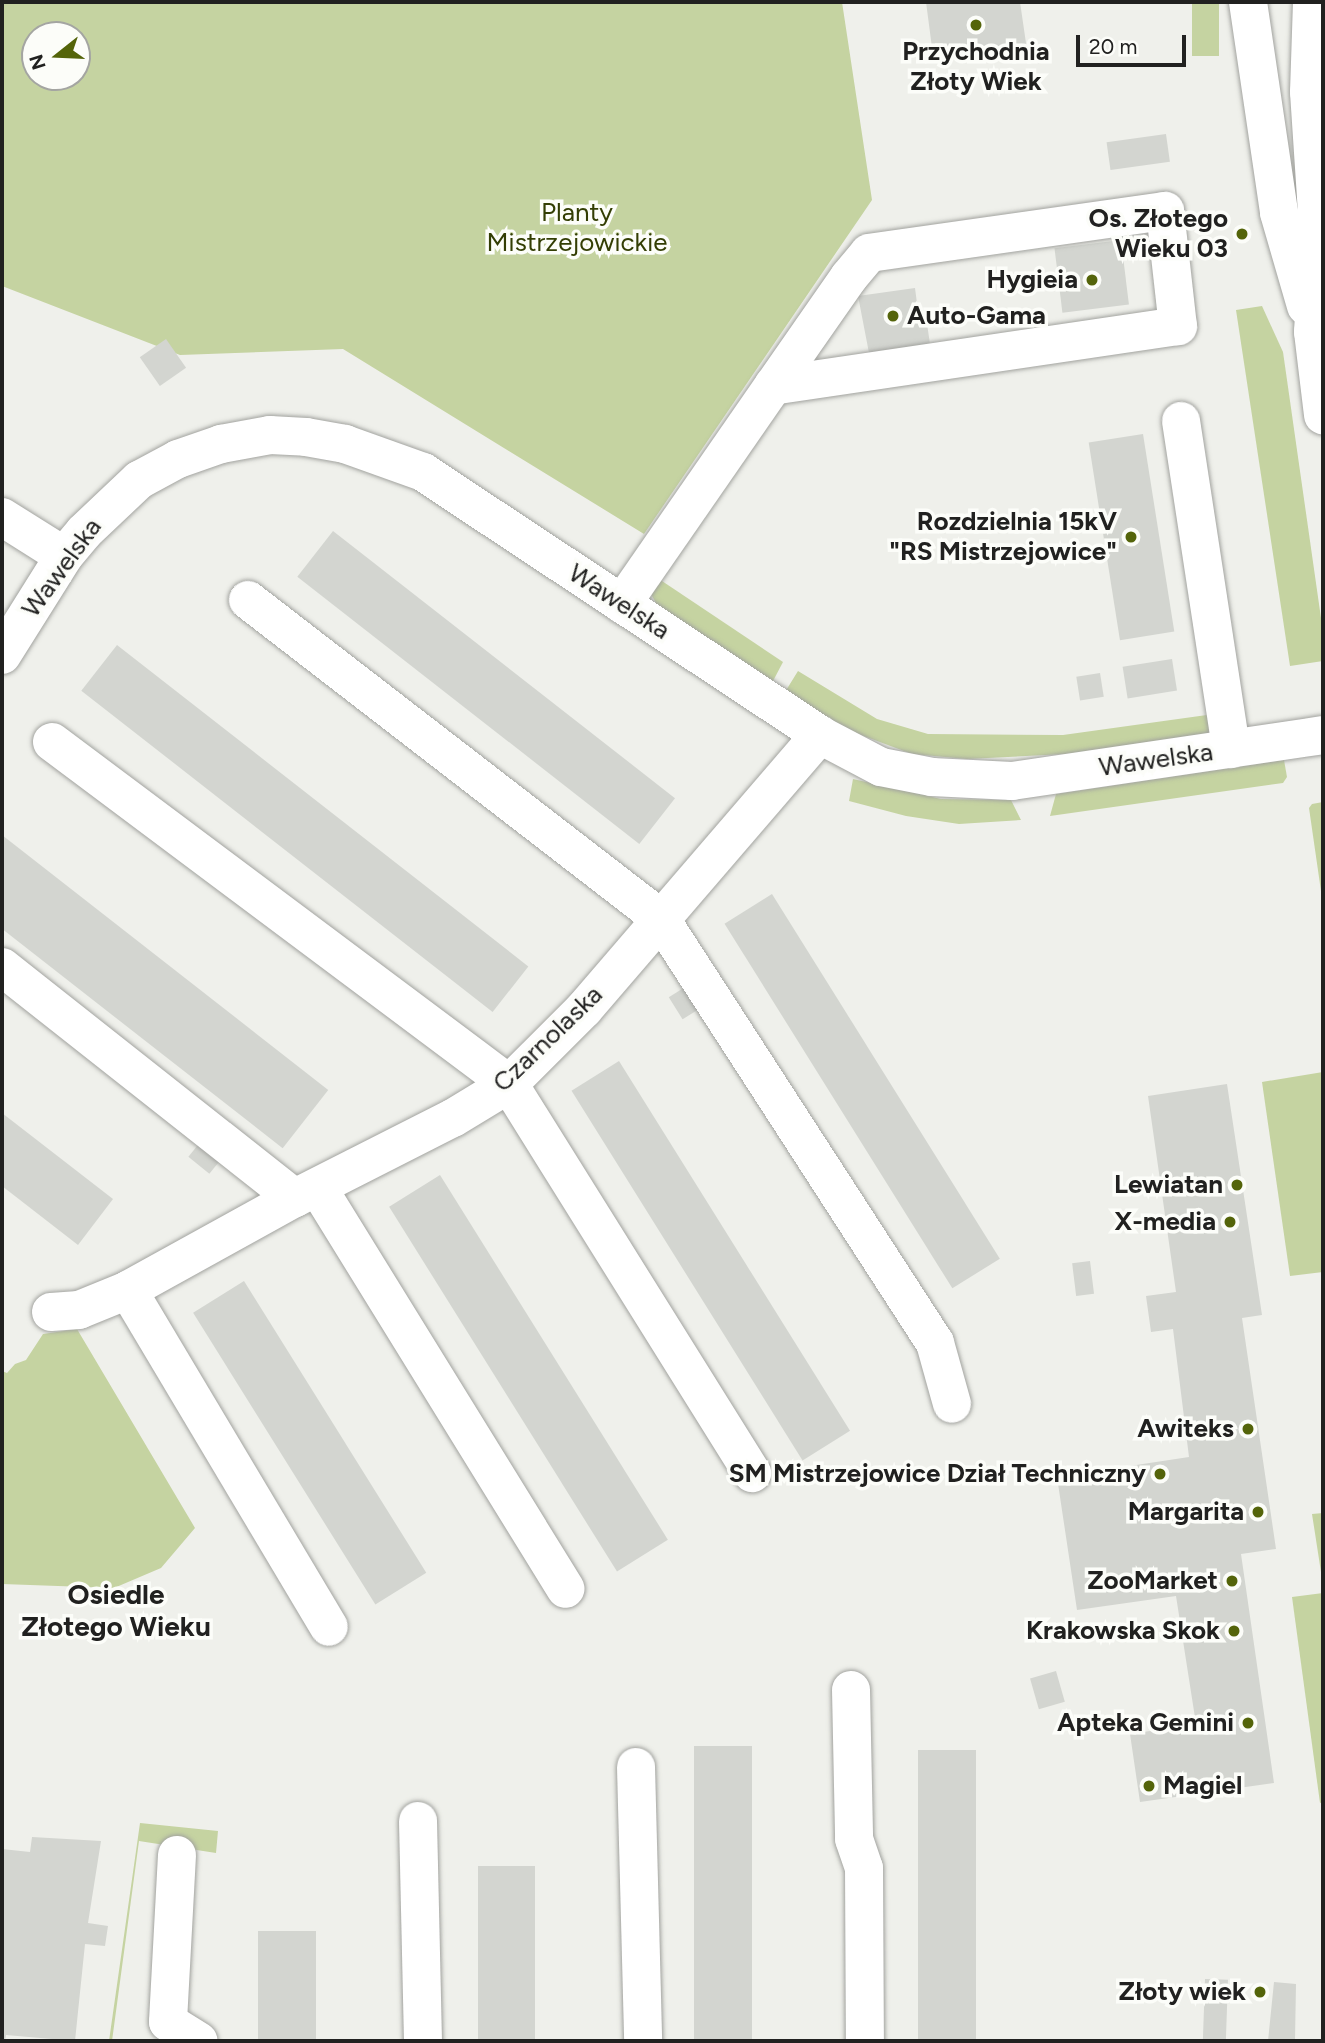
<!DOCTYPE html>
<html>
<head>
<meta charset="utf-8">
<style>
	body { margin:0 }
	#map { position:relative; width:1325px; height:2043px; overflow:hidden; background:#eff0eb; font-family:Figtree,sans-serif }
	div>[style] { position:absolute }
	.green>* { inset:0; background:#c5d3a1; transform-origin:0 0 }
	.building>* { inset:0; background:#d3d5d0; transform-origin:0 0 }
	.roads { filter:drop-shadow(0 0 2px #a2a39f) drop-shadow(0 0 2px #a2a39f) }
	.minor>* { height:38px; margin:-19px; padding:0 19px; transform-origin:19px; border-radius:19px; background:#fff }
	.dots>* { width:19px; height:19px; translate:-50% -50%; box-sizing:border-box; border:4px solid #fcfdf9; border-radius:50% }
	span { translate:-50% -50%; white-space:nowrap; text-align:center; line-height:1.15; -webkit-text-stroke:7px #fcfdf9; paint-order:stroke }
	.poi-label { font-size:26px; color:#212120; font-weight:700 }
	.right { translate:-100% -50%; text-align:right }
	.left { translate:0 -50%; text-align:left }
	.park-label { font-size:26px; color:#333e04 }
	.street-label { font-size:26px; color:#212120 }
	.neighbourhood-label { font-size:28px; color:#212120; font-weight:700 }
	.frame { position:absolute; inset:0; border:4px solid #212120; pointer-events:none }
	.north { position:absolute; left:21px; top:21px; width:70px; height:70px; box-sizing:border-box; background:#fcfdf9; border:2px solid #a4a5a2; border-radius:50%; rotate:252deg; font-size:19px; font-weight:700; line-height:28px; text-align:center; color:#212120 }
	.north::after { content:''; display:block; margin:auto; width:24px; height:32px; background:#54640a; clip-path:polygon(50% 0,100% 100%,50% 72%,0 100%) }
	.scale { position:absolute; left:1076px; top:35px; width:110px; height:32px; box-sizing:border-box; border:4px solid #212120; border-top:0; padding-left:9px; font-size:21px; line-height:24px; white-space:nowrap; color:#212120; -webkit-text-stroke:5px #fcfdf9; paint-order:stroke }
</style>
</head>
<body>
<div id="map">
	<div class="green">
		<div style="clip-path:polygon(evenodd,2px 2px,842px 2px,872px 200px,644px 534px,343px 349px,180px 355px,2px 286px,2px 2px,35px 35px,77px 35px,77px 77px,35px 77px,35px 35px)"></div>
		<div style="left:1192px;top:2px;width:27px;height:54px"></div>
		<div style="clip-path:polygon(1262px 306px,1283px 352px,1323px 632px,1323px 661px,1290px 666px,1236px 310px)"></div>
		<div style="clip-path:polygon(653px 575px,783px 662px,773px 681px,657px 605px,651px 594px)"></div>
		<div style="clip-path:polygon(798px 671px,877px 719px,928px 734px,1063px 735px,1214px 714px,1210px 734px,1124px 751px,967px 759px,912px 754px,853px 732px,785px 692px)"></div>
		<div style="clip-path:polygon(1284px 760px,1287px 777px,1283px 783px,1050px 816px,1056px 794px)"></div>
		<div style="clip-path:polygon(853px 779px,941px 799px,1011px 800px,1021px 820px,959px 824px,906px 816px,849px 801px)"></div>
		<div style="clip-path:polygon(1323px 802px,1323px 905px,1309px 808px,1312px 804px)"></div>
		<div style="clip-path:polygon(1323px 1072px,1323px 1272px,1290px 1276px,1262px 1082px)"></div>
		<div style="clip-path:polygon(77px 1329px,195px 1528px,161px 1568px,114px 1588px,2px 1584px,2px 1371px,7px 1373px,15px 1364px,26px 1360px,43px 1334px)"></div>
		<div style="clip-path:polygon(1323px 1513px,1323px 1571px,1321px 1572px,1312px 1514px)"></div>
		<div style="clip-path:polygon(1323px 1593px,1323px 1802px,1320px 1803px,1292px 1597px)"></div>
		<div style="clip-path:polygon(140px 1823px,218px 1831px,216px 1853px,139px 1841px,112px 2041px,109px 2041px)"></div>
	</div>
	<div class="building">
		<div style="clip-path:polygon(926px 2px,1020px 2px,1027px 50px,937px 59px,934px 63px)"></div>
		<div style="left:1166px;top:134px;width:28px;height:60px;rotate:82deg"></div>
		<div style="left:1121px;top:240px;width:65px;height:67px;rotate:83deg"></div>
		<div style="clip-path:polygon(915px 288px,918px 311px,925px 310px,930px 344px,869px 353px,858px 296px)"></div>
		<div style="left:166px;top:339px;width:35px;height:32px;rotate:55deg"></div>
		<div style="left:1143px;top:434px;width:200px;height:55px;rotate:81deg"></div>
		<div style="left:333px;top:531px;width:434px;height:58px;rotate:38deg"></div>
		<div style="left:117px;top:645px;width:522px;height:58px;rotate:38deg"></div>
		<div style="left:1172px;top:659px;width:32px;height:50px;rotate:81deg"></div>
		<div style="left:1100px;top:673px;width:24px;height:24px;rotate:81deg"></div>
		<div style="left:2px;top:835px;width:414px;height:74px;rotate:38deg"></div>
		<div style="left:772px;top:894px;width:430px;height:56px;rotate:58deg"></div>
		<div style="left:690px;top:984px;width:26px;height:25px;rotate:58deg"></div>
		<div style="left:619px;top:1061px;width:436px;height:56px;rotate:58deg"></div>
		<div style="clip-path:polygon(1227px 1084px,1262px 1315px,1242px 1318px,1276px 1549px,1241px 1554px,1274px 1783px,1140px 1802px,1130px 1734px,1196px 1724px,1176px 1596px,1077px 1610px,1057px 1477px,1189px 1457px,1173px 1329px,1151px 1332px,1146px 1296px,1176px 1292px,1148px 1096px)"></div>
		<div style="clip-path:polygon(2px 1113px,113px 1199px,78px 1245px,2px 1186px)"></div>
		<div style="left:206px;top:1135px;width:27px;height:28px;rotate:39deg"></div>
		<div style="left:440px;top:1175px;width:430px;height:60px;rotate:58deg"></div>
		<div style="left:1090px;top:1261px;width:33px;height:18px;rotate:83deg"></div>
		<div style="left:244px;top:1281px;width:344px;height:60px;rotate:58deg"></div>
		<div style="left:1056px;top:1671px;width:32px;height:27px;rotate:74deg"></div>
		<div style="left:694px;top:1746px;width:58px;height:295px"></div>
		<div style="left:918px;top:1750px;width:58px;height:291px"></div>
		<div style="clip-path:polygon(32px 1837px,101px 1841px,88px 1923px,108px 1926px,105px 1946px,85px 1944px,75px 2041px,6px 2035px,5px 2041px,2px 2041px,2px 1849px,30px 1852px)"></div>
		<div style="left:478px;top:1866px;width:57px;height:175px"></div>
		<div style="left:258px;top:1931px;width:58px;height:110px"></div>
		<div style="left:1205px;top:1979px;width:23px;height:62px;rotate:2deg"></div>
		<div style="clip-path:polygon(1274px 1982px,1296px 1984px,1295px 2041px,1268px 2041px)"></div>
	</div>
	<div class="roads">
		<div class="minor">
			<div style="left:1248px;top:2px;width:213px;rotate:81.6deg"></div>
			<div style="left:1279px;top:213px;width:97px;rotate:73.8deg"></div>
			<div style="left:1312px;top:2px;width:90px;rotate:91.9deg"></div>
			<div style="left:1309px;top:92px;width:149px;rotate:86.2deg"></div>
			<div style="left:1319px;top:241px;width:91px;rotate:93.8deg"></div>
			<div style="left:1313px;top:332px;width:84px;rotate:83.1deg"></div>
			<div style="left:1181px;top:421px;width:332px;rotate:81.3deg"></div>
			<div style="left:2px;top:517px;width:73px;rotate:32.2deg"></div>
			<div style="left:248px;top:600px;width:520px;rotate:37.66deg"></div>
			<div style="left:660px;top:918px;width:506px;rotate:57.09deg"></div>
			<div style="left:935px;top:1343px;width:63px;rotate:74.4deg"></div>
			<div style="left:622px;top:604px;width:265px;rotate:-55.3deg"></div>
			<div style="left:773px;top:386px;width:133px;rotate:-55.1deg"></div>
			<div style="left:849px;top:277px;width:31px;rotate:-50deg"></div>
			<div style="left:869px;top:253px;width:299px;rotate:-8.1deg"></div>
			<div style="left:1165px;top:211px;width:116px;rotate:83.6deg"></div>
			<div style="left:1178px;top:326px;width:409px;rotate:171.6deg"></div>
			<div style="left:2px;top:655px;width:117px;rotate:-57.9deg"></div>
			<div style="left:64px;top:556px;width:31px;rotate:-50deg"></div>
			<div style="left:84px;top:532px;width:76px;rotate:-43.4deg"></div>
			<div style="left:139px;top:480px;width:44px;rotate:-28.3deg"></div>
			<div style="left:178px;top:459px;width:46px;rotate:-19.2deg"></div>
			<div style="left:221px;top:444px;width:50px;rotate:-10.4deg"></div>
			<div style="left:270px;top:435px;width:36px;rotate:3deg"></div>
			<div style="left:306px;top:437px;width:40px;rotate:10deg"></div>
			<div style="left:345px;top:444px;width:83px;rotate:19.7deg"></div>
			<div style="left:423px;top:472px;width:476px;rotate:33.5deg"></div>
			<div style="left:820px;top:735px;width:69px;rotate:27.7deg"></div>
			<div style="left:881px;top:767px;width:52px;rotate:11.1deg"></div>
			<div style="left:932px;top:777px;width:80px;rotate:2.9deg"></div>
			<div style="left:1012px;top:781px;width:314px;rotate:-8.4deg"></div>
			<div style="left:52px;top:742px;width:571px;rotate:36.81deg"></div>
			<div style="left:509px;top:1084px;width:459px;rotate:58deg"></div>
			<div style="left:2px;top:967px;width:373px;rotate:38.3deg"></div>
			<div style="left:318px;top:1188px;width:471px;rotate:58.3deg"></div>
			<div style="left:128px;top:1290px;width:392px;rotate:59.2deg"></div>
			<div style="left:51px;top:1312px;width:28px;rotate:-4deg"></div>
			<div style="left:79px;top:1310px;width:53px;rotate:-22.2deg"></div>
			<div style="left:128px;top:1290px;width:191px;rotate:-28.9deg"></div>
			<div style="left:295px;top:1198px;width:177px;rotate:-26.9deg"></div>
			<div style="left:453px;top:1118px;width:66px;rotate:-31.3deg"></div>
			<div style="left:509px;top:1084px;width:106px;rotate:-45deg"></div>
			<div style="left:584px;top:1009px;width:362px;rotate:-49.3deg"></div>
			<div style="left:851px;top:1690px;width:149px;rotate:88.8deg"></div>
			<div style="left:854px;top:1839px;width:31px;rotate:71deg"></div>
			<div style="left:864px;top:1868px;width:173px;rotate:89.7deg"></div>
			<div style="left:636px;top:1767px;width:274px;rotate:88.5deg"></div>
			<div style="left:418px;top:1821px;width:220px;rotate:88.7deg"></div>
			<div style="left:177px;top:1855px;width:167px;rotate:93.1deg"></div>
			<div style="left:168px;top:2022px;width:36px;rotate:32deg"></div>
		</div>
	</div>
	<div class="dots">
		<div style="left:976px;top:25px;background:#54640a"></div>
		<div style="left:1242px;top:234px;background:#54640a"></div>
		<div style="left:1092px;top:280px;background:#54640a"></div>
		<div style="left:893px;top:316px;background:#54640a"></div>
		<div style="left:1131px;top:537px;background:#54640a"></div>
		<div style="left:1237px;top:1185px;background:#54640a"></div>
		<div style="left:1230px;top:1222px;background:#54640a"></div>
		<div style="left:1248px;top:1429px;background:#54640a"></div>
		<div style="left:1160px;top:1474px;background:#54640a"></div>
		<div style="left:1258px;top:1512px;background:#54640a"></div>
		<div style="left:1232px;top:1581px;background:#54640a"></div>
		<div style="left:1234px;top:1631px;background:#54640a"></div>
		<div style="left:1248px;top:1723px;background:#54640a"></div>
		<div style="left:1149px;top:1786px;background:#54640a"></div>
		<div style="left:1260px;top:1992px;background:#54640a"></div>
	</div>
	<div class="poi-label">
		<span style="left:976px;top:67px">Przychodnia<br>Złoty Wiek</span>
		<span class="right" style="left:1228px;top:234px">Os. Złotego<br>Wieku 03</span>
		<span class="right" style="left:1078px;top:280px">Hygieia</span>
		<span class="left" style="left:907px;top:316px">Auto-Gama</span>
		<span class="right" style="left:1117px;top:537px">Rozdzielnia 15kV<br>"RS Mistrzejowice"</span>
		<span class="right" style="left:1223px;top:1185px">Lewiatan</span>
		<span class="right" style="left:1216px;top:1222px">X-media</span>
		<span class="right" style="left:1234px;top:1429px">Awiteks</span>
		<span class="right" style="left:1146px;top:1474px">SM Mistrzejowice Dział Techniczny</span>
		<span class="right" style="left:1244px;top:1512px">Margarita</span>
		<span class="right" style="left:1218px;top:1581px">ZooMarket</span>
		<span class="right" style="left:1220px;top:1631px">Krakowska Skok</span>
		<span class="right" style="left:1234px;top:1723px">Apteka Gemini</span>
		<span class="left" style="left:1163px;top:1786px">Magiel</span>
		<span class="right" style="left:1246px;top:1992px">Złoty wiek</span>
	</div>
	<div class="park-label">
		<span style="left:577px;top:228px">Planty<br>Mistrzejowickie</span>
	</div>
	<div class="street-label">
		<span style="left:62px;top:568px;rotate:-54deg">Wawelska</span>
		<span style="left:619px;top:602px;rotate:33deg">Wawelska</span>
		<span style="left:1156px;top:760px;rotate:-8deg">Wawelska</span>
		<span style="left:548px;top:1039px;rotate:-44deg">Czarnolaska</span>
	</div>
	<div class="neighbourhood-label">
		<span style="left:116px;top:1610px">Osiedle<br>Złotego Wieku</span>
	</div>
	<div class="frame"></div>
	<div class="north">N</div>
	<div class="scale">20 m</div>
</div>
</body>
</html>
